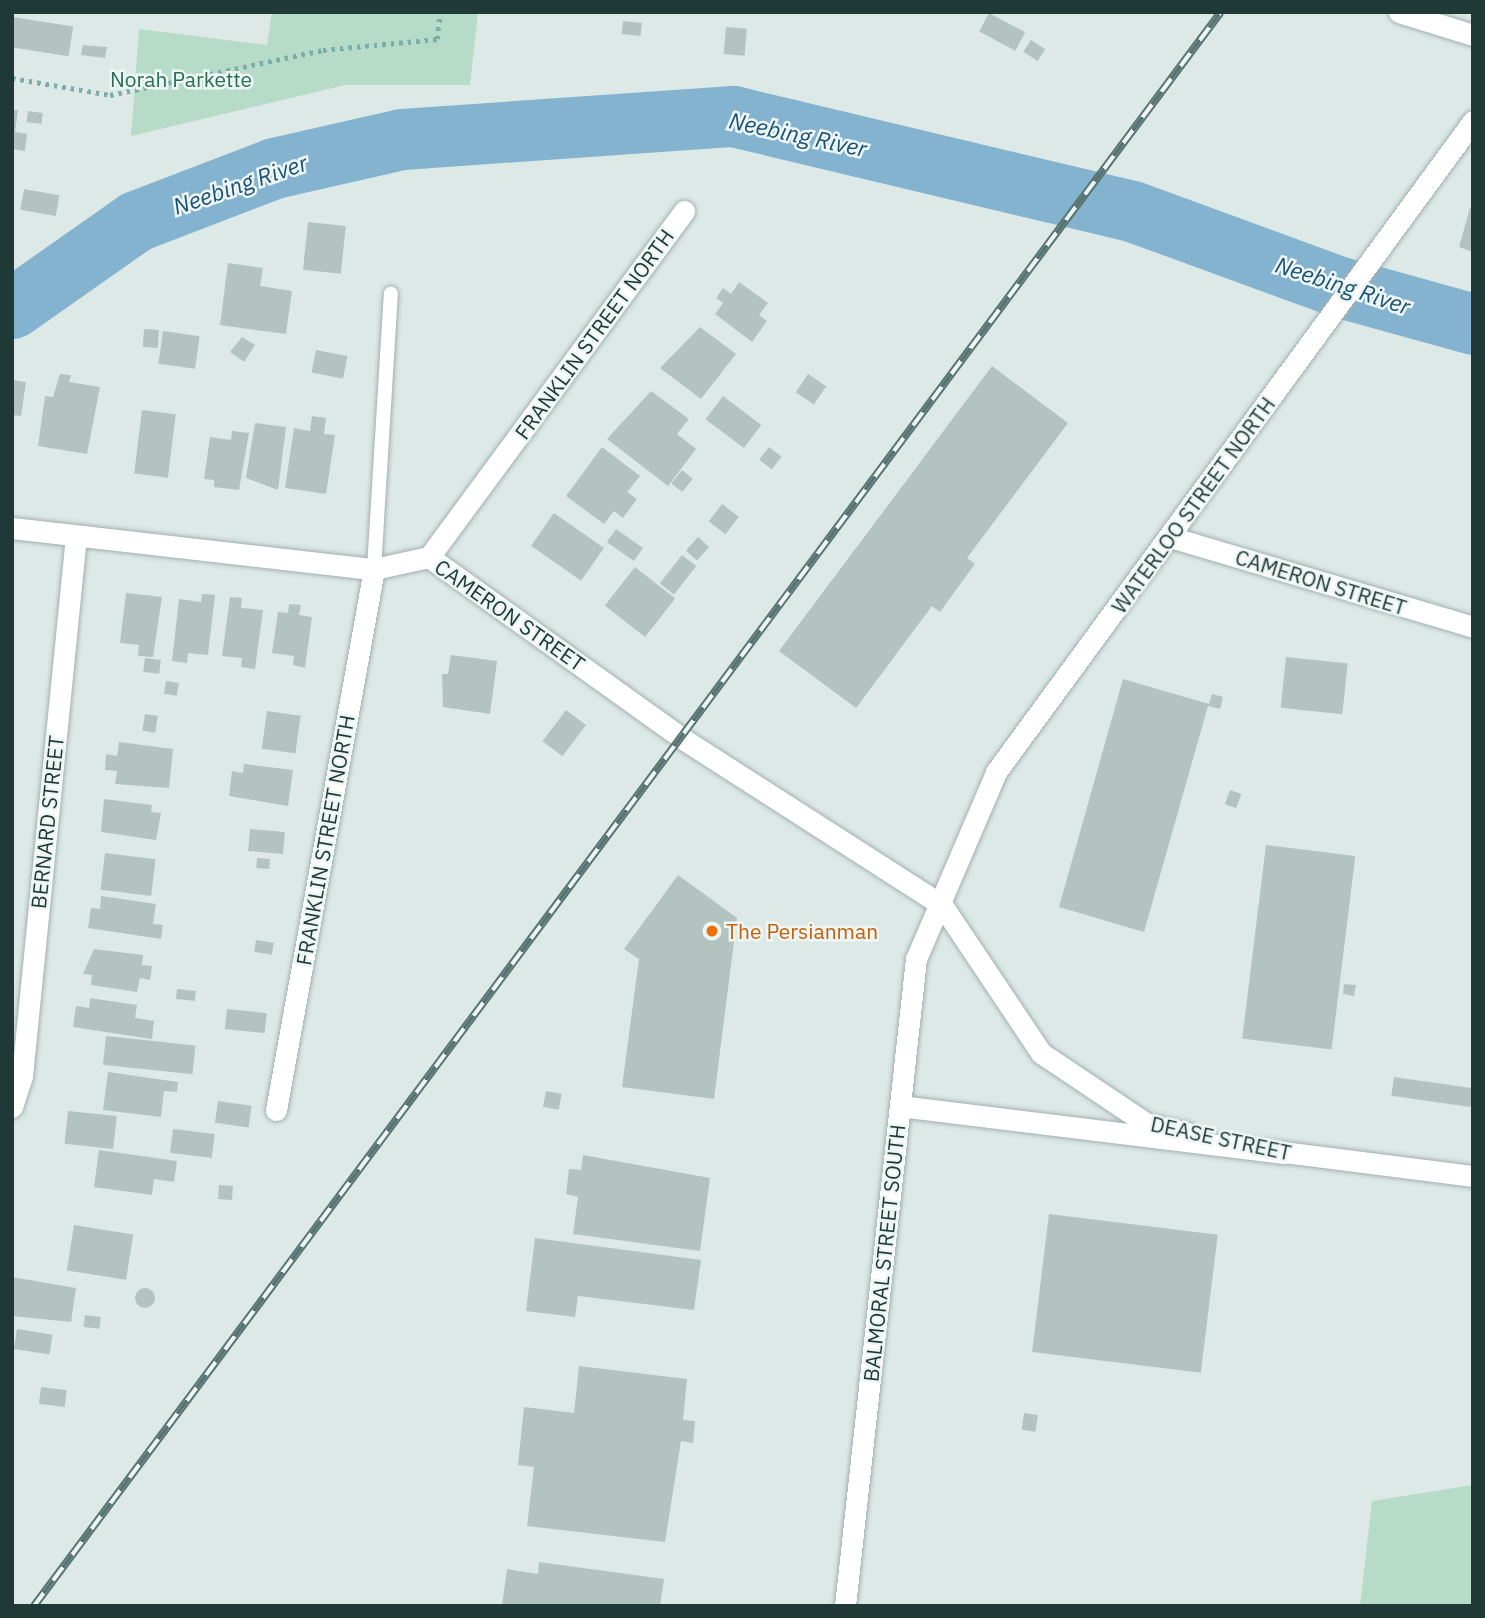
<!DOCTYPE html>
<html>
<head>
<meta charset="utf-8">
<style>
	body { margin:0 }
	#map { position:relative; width:1485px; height:1618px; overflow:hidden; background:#dde9e7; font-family:"IBM Plex Sans",sans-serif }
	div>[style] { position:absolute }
	.green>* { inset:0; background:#b6dbc8 }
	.river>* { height:61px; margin:-30.5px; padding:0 30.5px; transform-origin:30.5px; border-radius:30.5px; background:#84b3d0 }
	.building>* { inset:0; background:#b3c4c0; transform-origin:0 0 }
	.round { border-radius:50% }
	.path>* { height:4.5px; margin-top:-2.25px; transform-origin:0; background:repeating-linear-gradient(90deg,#7dada9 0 3.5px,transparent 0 8.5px) }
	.roads { filter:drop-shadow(0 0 2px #a0b1af) drop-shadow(0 0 2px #a0b1af) }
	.lane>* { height:14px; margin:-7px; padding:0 7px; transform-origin:7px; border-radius:7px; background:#fff }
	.street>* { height:21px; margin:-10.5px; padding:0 10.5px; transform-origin:10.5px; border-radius:10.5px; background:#fff }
	.secondary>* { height:21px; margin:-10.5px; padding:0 10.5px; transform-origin:10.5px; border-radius:10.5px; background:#fff }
	.rail>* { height:8px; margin-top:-4px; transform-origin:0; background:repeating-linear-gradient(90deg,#edf6f4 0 16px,#597573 0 32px); box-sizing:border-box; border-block:2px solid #597573 }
	.dots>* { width:19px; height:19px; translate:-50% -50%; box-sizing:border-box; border:4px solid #edf6f4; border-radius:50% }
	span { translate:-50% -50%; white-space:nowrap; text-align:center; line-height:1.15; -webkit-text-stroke:5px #edf6f4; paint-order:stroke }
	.park-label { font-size:21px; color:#2a6f54 }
	.street-label { font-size:21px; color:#1f3937 }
	.food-label { font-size:21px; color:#c56008 }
	.left { translate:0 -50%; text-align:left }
	.water-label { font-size:23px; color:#1a5174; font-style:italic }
	.frame { position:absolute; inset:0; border:14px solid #1f3937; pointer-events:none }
</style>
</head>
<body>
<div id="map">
	<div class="green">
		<div style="clip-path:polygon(272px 12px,478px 12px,470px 85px,345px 85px,131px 136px,139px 29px,267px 45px)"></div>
		<div style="clip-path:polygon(1473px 1485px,1473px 1606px,1360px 1606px,1372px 1501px)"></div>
	</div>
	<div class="river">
		<div style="left:12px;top:308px;width:151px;rotate:-35.1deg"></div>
		<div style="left:136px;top:221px;width:148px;rotate:-21deg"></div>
		<div style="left:274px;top:168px;width:131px;rotate:-12.8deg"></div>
		<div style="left:402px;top:139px;width:332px;rotate:-4deg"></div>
		<div style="left:733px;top:116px;width:410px;rotate:13.4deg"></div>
		<div style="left:1132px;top:211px;width:221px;rotate:20.1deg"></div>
		<div style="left:1340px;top:287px;width:138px;rotate:15.5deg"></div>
	</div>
	<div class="building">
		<div style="left:989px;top:13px;width:41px;height:21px;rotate:28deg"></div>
		<div style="left:13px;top:17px;width:61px;height:30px;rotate:9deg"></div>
		<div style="left:623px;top:21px;width:19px;height:13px;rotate:6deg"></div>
		<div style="left:726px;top:27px;width:21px;height:27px;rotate:5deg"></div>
		<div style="left:1031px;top:40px;width:17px;height:14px;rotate:33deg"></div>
		<div style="clip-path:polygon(83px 45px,107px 47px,105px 58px,81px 55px)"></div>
		<div style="clip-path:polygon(12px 110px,18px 110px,15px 132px,27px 134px,25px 151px,12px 149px)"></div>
		<div style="left:28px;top:111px;width:15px;height:11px;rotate:8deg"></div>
		<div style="left:24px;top:189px;width:36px;height:21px;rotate:10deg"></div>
		<div style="clip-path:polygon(1470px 208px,1473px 209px,1473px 252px,1459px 247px)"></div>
		<div style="left:308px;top:222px;width:38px;height:48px;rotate:6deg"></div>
		<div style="clip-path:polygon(228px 263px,263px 268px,260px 286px,292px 291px,286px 334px,220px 325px)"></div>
		<div style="clip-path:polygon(739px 282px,768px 303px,759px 315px,767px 321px,752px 342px,715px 314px,723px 303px,716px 298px,723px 288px,731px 294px)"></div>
		<div style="clip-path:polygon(700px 327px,736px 354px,701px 399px,660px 368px)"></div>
		<div style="left:144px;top:329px;width:15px;height:18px;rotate:4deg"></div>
		<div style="left:163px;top:331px;width:37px;height:33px;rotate:8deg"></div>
		<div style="clip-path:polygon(242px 337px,255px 345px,244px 362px,230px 352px)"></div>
		<div style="left:316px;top:350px;width:32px;height:23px;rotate:11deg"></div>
		<div style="clip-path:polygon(992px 366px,1068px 423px,967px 558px,975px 564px,940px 612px,932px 606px,856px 708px,779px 651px)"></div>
		<div style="clip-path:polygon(60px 374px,71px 375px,69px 382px,100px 387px,87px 454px,38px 446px,45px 396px,53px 397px)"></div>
		<div style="left:808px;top:374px;width:22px;height:22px;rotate:34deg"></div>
		<div style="clip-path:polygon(12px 380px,26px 382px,21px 416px,12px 415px)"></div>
		<div style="clip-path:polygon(651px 391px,689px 419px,677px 434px,696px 449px,668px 486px,607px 439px)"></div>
		<div style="left:723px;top:396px;width:48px;height:29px;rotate:37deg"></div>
		<div style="left:142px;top:410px;width:34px;height:64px;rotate:7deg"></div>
		<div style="clip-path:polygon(312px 416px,326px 418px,324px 434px,335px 435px,326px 494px,285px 488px,294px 428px,310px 431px)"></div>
		<div style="clip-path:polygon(255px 423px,286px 427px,278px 490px,246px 478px)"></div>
		<div style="clip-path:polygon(232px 431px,249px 433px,239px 490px,214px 487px,214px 480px,204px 479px,210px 437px,231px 440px)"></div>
		<div style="clip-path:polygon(602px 447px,640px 476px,627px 492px,637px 499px,623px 518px,614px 511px,604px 524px,566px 496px)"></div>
		<div style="left:769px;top:447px;width:16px;height:16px;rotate:38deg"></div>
		<div style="left:682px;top:470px;width:14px;height:17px;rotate:39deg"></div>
		<div style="left:722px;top:504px;width:21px;height:22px;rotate:37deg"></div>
		<div style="left:554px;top:513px;width:61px;height:40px;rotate:35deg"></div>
		<div style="left:616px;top:529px;width:33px;height:16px;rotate:35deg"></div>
		<div style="left:698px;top:537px;width:15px;height:18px;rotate:42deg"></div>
		<div style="left:682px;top:555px;width:18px;height:36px;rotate:38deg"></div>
		<div style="left:635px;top:567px;width:51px;height:49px;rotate:38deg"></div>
		<div style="clip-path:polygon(126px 593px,162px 597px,153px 657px,138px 656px,139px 645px,120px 643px)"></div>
		<div style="clip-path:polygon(202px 594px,215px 595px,208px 655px,188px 653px,187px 663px,172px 661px,179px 599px,201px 602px)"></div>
		<div style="clip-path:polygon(230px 597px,242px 598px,241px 608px,263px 610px,255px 669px,241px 667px,242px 658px,222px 656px)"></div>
		<div style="clip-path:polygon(289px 604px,301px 605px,299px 615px,312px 617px,305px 668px,293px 665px,294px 656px,272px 653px,278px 612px,288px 613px)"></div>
		<div style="clip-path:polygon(451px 655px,497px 661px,490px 714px,443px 707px,442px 674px,448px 674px)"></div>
		<div style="left:1286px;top:657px;width:62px;height:51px;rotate:6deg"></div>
		<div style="left:145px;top:658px;width:16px;height:14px;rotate:7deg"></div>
		<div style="clip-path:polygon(1123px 679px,1209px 704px,1212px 694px,1223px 697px,1220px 709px,1208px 706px,1144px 932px,1059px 907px)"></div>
		<div style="left:166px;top:681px;width:13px;height:13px;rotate:9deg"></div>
		<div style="left:566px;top:710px;width:25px;height:39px;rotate:37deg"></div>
		<div style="left:267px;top:711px;width:34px;height:38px;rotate:8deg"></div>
		<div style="left:145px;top:714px;width:13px;height:17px;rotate:9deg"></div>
		<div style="clip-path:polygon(119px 742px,173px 749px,169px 788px,115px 784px,117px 771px,105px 770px,106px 754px,117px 756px)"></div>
		<div style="clip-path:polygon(244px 764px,293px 770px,288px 806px,229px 796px,232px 771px,243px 773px)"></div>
		<div style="left:1230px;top:790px;width:12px;height:15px;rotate:20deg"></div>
		<div style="clip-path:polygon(104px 799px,152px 805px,151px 812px,161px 813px,156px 840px,101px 832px)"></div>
		<div style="left:250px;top:829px;width:35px;height:22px;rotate:5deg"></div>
		<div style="left:1266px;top:845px;width:90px;height:195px;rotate:7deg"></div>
		<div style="left:105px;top:853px;width:51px;height:37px;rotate:7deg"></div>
		<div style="left:257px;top:858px;width:13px;height:10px;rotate:4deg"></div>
		<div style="clip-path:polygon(678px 875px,737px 918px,714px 1099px,622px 1087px,639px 959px,624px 949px)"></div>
		<div style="clip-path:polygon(101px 896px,156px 904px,153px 924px,163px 925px,161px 939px,88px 928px,91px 908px,100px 909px)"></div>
		<div style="left:256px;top:940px;width:18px;height:12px;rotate:9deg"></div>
		<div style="clip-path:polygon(94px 949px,143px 955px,142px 965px,152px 966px,150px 980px,140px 978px,137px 992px,91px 985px,92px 975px,83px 974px)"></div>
		<div style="clip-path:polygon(1344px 984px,1356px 985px,1354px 996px,1343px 994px)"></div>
		<div style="left:177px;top:989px;width:19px;height:10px;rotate:6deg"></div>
		<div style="clip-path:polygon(90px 998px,137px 1005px,135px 1018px,154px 1021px,152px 1039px,73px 1027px,76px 1006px,89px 1008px)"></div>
		<div style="left:227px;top:1009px;width:40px;height:20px;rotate:6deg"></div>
		<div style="left:106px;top:1036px;width:90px;height:29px;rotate:6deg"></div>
		<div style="clip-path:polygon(108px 1072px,178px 1082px,177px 1092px,164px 1091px,161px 1117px,103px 1110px)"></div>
		<div style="left:1394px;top:1077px;width:80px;height:19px;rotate:8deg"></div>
		<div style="left:546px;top:1091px;width:16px;height:16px;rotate:11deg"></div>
		<div style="left:218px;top:1101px;width:34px;height:22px;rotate:8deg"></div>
		<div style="left:68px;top:1111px;width:49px;height:33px;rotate:6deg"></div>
		<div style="left:173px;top:1129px;width:42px;height:24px;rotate:7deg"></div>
		<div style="clip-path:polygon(99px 1150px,177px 1161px,174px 1182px,154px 1179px,152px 1195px,94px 1187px)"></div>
		<div style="clip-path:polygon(583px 1155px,710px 1178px,700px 1251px,573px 1234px,578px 1197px,566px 1194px,569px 1169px,581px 1170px)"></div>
		<div style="left:219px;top:1185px;width:14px;height:14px;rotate:4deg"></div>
		<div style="left:1049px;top:1214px;width:170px;height:139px;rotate:7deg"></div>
		<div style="left:74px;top:1225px;width:60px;height:46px;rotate:9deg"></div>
		<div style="clip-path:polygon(535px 1238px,701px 1260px,694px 1310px,578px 1296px,575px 1317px,526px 1311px)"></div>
		<div style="clip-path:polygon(12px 1277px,76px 1288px,71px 1322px,12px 1316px)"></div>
		<div class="round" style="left:135px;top:1288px;width:20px;height:20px"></div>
		<div style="left:85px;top:1315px;width:16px;height:12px;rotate:7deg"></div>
		<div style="left:17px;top:1329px;width:36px;height:20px;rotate:9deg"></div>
		<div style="clip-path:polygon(579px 1366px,687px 1379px,683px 1420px,695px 1421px,693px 1443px,681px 1441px,665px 1542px,527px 1526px,534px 1467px,518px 1465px,524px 1407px,574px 1413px)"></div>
		<div style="left:41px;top:1387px;width:26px;height:17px;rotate:7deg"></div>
		<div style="left:1024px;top:1413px;width:14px;height:17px;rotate:8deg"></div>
		<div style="clip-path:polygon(539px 1562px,664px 1579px,660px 1606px,502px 1606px,507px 1569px,538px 1574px)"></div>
	</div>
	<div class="path">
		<div style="left:12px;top:78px;width:99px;rotate:9.8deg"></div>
		<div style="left:110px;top:95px;width:218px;rotate:-11.9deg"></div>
		<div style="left:323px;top:50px;width:115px;rotate:-5.5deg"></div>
		<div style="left:437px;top:39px;width:27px;rotate:-84deg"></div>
	</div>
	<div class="roads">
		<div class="lane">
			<div style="left:374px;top:569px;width:276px;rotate:-86.5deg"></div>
		</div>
		<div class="street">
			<div style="left:1399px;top:12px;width:77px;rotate:17.3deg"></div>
			<div style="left:1170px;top:537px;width:316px;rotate:16.5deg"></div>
			<div style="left:429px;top:557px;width:430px;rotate:-53.6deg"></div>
			<div style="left:942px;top:905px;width:178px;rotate:56.2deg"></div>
			<div style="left:1041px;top:1053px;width:128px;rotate:33.8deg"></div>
			<div style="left:1147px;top:1124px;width:42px;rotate:12.4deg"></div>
			<div style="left:12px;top:1107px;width:33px;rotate:-72deg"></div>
			<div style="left:22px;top:1076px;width:543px;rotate:-84.29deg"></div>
			<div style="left:276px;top:1110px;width:550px;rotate:-79.73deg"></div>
			<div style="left:1267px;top:1150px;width:208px;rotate:7.2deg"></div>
		</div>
		<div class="secondary">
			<div style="left:12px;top:528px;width:364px;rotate:6.5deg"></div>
			<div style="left:374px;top:569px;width:56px;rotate:-12.3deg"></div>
			<div style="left:429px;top:557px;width:309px;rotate:35.6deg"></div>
			<div style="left:680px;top:737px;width:311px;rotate:32.7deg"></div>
			<div style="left:900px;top:1106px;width:387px;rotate:7deg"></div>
			<div style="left:845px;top:1606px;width:651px;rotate:-83.74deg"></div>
			<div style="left:916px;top:959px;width:203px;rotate:-66.8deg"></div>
			<div style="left:996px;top:772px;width:807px;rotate:-53.77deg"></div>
		</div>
	</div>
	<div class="rail">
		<div style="left:34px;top:1606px;width:1987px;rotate:-53.33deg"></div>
	</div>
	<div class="dots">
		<div style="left:712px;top:931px;background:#e8710a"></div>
	</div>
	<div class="park-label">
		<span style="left:181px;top:79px">Norah Parkette</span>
	</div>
	<div class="street-label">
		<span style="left:594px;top:334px;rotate:-54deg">FRANKLIN STREET NORTH</span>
		<span style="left:1193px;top:505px;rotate:-54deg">WATERLOO STREET NORTH</span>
		<span style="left:1321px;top:582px;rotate:17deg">CAMERON STREET</span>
		<span style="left:510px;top:615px;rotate:35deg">CAMERON STREET</span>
		<span style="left:47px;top:822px;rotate:-84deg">BERNARD STREET</span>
		<span style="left:325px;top:840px;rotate:-80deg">FRANKLIN STREET NORTH</span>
		<span style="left:1221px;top:1138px;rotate:12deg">DEASE STREET</span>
		<span style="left:884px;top:1253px;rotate:-84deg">BALMORAL STREET SOUTH</span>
	</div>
	<div class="food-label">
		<span class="left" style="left:726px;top:931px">The Persianman</span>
	</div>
	<div class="water-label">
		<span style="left:798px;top:134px;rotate:12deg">Neebing River</span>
		<span style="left:240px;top:184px;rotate:-19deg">Neebing River</span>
		<span style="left:1343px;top:285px;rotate:18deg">Neebing River</span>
	</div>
	<div class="frame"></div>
</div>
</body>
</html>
